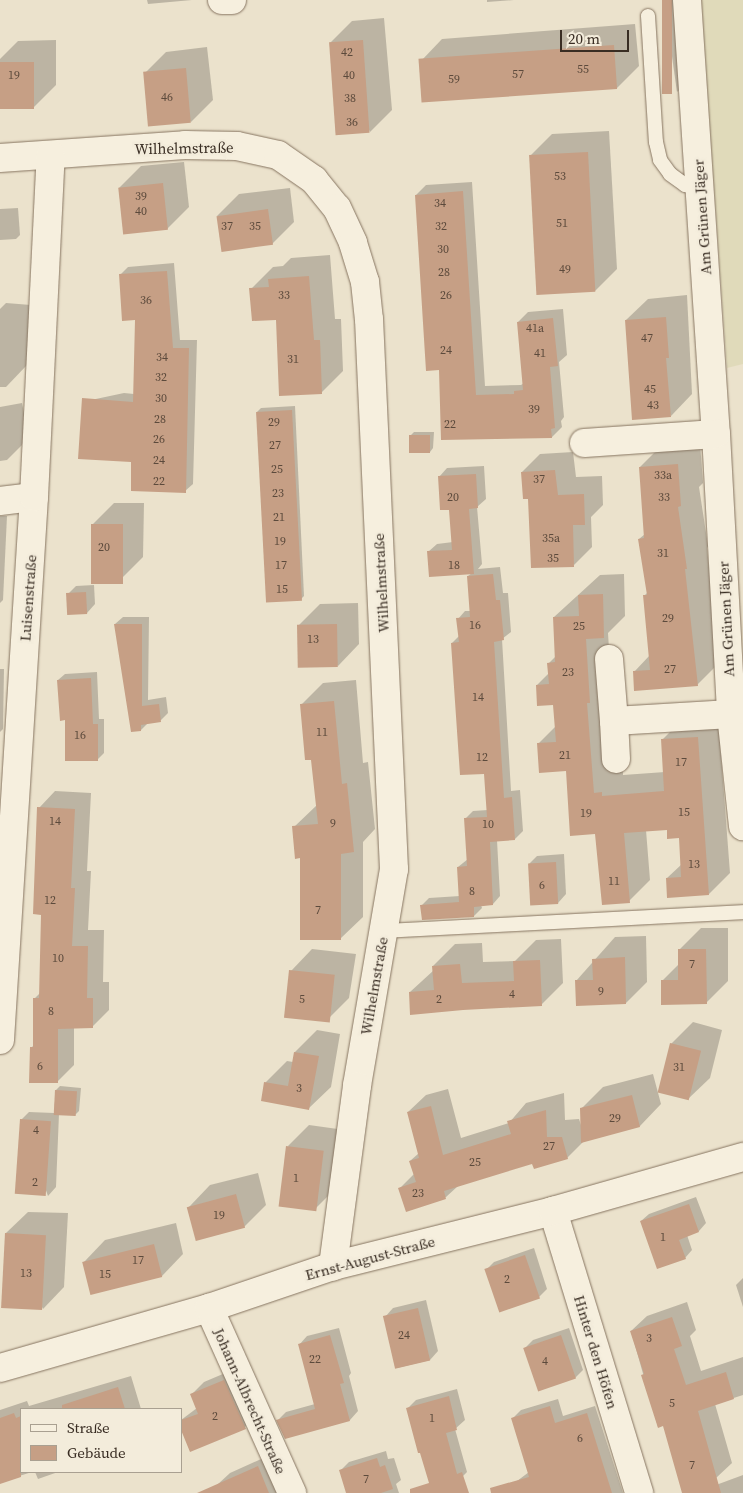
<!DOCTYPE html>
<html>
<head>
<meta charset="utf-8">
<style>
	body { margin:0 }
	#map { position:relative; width:743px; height:1493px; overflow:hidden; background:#ebe2cc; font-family:"Source Serif 4",serif }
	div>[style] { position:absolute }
	.farmland>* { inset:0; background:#e0daba }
	.shadow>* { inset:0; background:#0003 }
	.building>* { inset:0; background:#c69f85; transform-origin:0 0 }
	.roads { filter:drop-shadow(0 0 1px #877561) drop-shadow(0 0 1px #877561) }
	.service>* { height:14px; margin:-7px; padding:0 7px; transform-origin:7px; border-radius:7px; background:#f6efde }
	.minor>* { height:28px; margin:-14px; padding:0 14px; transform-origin:14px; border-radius:14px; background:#f6efde }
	span { translate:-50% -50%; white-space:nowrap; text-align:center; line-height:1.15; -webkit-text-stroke:5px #f3ecdb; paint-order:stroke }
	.number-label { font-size:12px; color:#5c4a3c }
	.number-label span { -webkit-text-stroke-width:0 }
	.street-label { font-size:15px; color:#392d23 }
	.legend { position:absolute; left:20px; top:1408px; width:162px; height:65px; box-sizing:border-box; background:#f3ecdb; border:1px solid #a9a091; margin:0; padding:6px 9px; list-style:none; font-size:15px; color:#392d23 }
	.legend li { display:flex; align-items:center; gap:10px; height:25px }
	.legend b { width:25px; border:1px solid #a9a091 }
	.scale { position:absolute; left:560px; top:30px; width:69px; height:22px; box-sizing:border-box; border:2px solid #392d23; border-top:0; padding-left:6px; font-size:15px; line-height:18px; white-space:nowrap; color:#392d23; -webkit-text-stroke:4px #f3ecdb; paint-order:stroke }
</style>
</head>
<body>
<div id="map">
	<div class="farmland">
		<div style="clip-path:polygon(700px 0,743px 0,743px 364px,727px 368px)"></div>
	</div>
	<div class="shadow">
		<div style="clip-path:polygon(147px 0,192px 0,148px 4px)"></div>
		<div style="clip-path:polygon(487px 0,514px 0,487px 2px)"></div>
		<div style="clip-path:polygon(664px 0,680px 0,685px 84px,677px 92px)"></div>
		<div style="clip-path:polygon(384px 18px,392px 110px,370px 132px,330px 43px,352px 21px)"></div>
		<div style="clip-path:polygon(635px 24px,639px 66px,617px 88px,421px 61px,442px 39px)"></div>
		<div style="clip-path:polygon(56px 40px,56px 85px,34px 107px,0 108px,0 59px,18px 41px)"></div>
		<div style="clip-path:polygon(207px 47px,213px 100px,191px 122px,145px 73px,166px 52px)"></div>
		<div style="clip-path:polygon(609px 131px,617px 269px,595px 291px,530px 156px,552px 134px)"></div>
		<div style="clip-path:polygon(184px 162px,189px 207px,167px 229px,119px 188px,141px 166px)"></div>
		<div style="clip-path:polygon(472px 182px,485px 386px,521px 385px,524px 383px,518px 322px,528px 312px,563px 309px,567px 355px,559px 362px,564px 417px,561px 421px,562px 427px,552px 437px,442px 439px,441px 369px,416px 195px,426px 185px)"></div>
		<div style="clip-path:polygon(290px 188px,294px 222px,272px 244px,217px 216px,239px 194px)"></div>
		<div style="clip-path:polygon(18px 208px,20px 235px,16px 239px,0 240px,0 209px)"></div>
		<div style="clip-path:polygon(330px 255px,335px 319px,341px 319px,343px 371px,321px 393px,277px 318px,251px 289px,273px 267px,283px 266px,291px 258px)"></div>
		<div style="clip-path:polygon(174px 263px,180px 340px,197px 340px,193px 484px,185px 491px,133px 461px,91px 400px,124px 393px,134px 394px,136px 318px,120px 275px,128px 267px)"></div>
		<div style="clip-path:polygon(687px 295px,692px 394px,671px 416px,626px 320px,648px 299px)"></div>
		<div style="clip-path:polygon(6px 303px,31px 305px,27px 365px,6px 387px,0 387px,0 309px)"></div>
		<div style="clip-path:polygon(22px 403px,29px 438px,7px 460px,0 461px,0 407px)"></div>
		<div style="clip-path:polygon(295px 406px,304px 596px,300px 600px,257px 412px,261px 408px)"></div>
		<div style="clip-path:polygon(414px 432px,434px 432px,433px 448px,430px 452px,410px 436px)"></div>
		<div style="clip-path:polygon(700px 443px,703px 483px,699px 487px,708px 546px,707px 548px,719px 663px,697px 685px,634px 672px,650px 655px,644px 596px,648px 592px,639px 539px,645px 534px,640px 467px,662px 445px)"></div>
		<div style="clip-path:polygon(573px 452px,576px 477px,602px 476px,603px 505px,591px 517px,592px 547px,574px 565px,530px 497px,522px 472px,540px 454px)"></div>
		<div style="clip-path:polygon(484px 466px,486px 499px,477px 507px,482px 564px,478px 569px,500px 567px,503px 593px,508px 593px,511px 632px,502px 639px,511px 791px,520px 790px,523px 831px,515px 839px,497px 840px,500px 896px,493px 904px,481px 905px,482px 908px,474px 916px,422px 905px,429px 898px,460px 896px,458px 867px,468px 859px,465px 819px,473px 811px,488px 810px,486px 773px,452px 643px,459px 636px,458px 619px,465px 611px,471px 611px,468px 576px,472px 573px,428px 552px,437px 544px,453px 542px,450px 508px,439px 477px,447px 468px)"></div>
		<div style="clip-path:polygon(114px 503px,144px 503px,143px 557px,121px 579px,93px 524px)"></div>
		<div style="clip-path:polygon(0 516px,7px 516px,3px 600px,0 603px)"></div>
		<div style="clip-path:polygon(624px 574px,625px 616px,608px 633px,611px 680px,608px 683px,614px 772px,623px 772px,623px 775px,665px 772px,663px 739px,684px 718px,718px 716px,730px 873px,709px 894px,667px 878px,682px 864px,680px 837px,668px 829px,646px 830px,650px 880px,629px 901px,567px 770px,539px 743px,556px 726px,554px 704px,537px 685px,549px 673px,549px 663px,556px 656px,554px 617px,600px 575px)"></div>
		<div style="clip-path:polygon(94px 585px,95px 604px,87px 613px,67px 595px,76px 586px)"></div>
		<div style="clip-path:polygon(358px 603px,359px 644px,338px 666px,298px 626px,320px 604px)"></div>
		<div style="clip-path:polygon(123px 617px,149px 617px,148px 700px,166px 697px,168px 713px,161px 720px,149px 722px,141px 730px,115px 624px)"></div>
		<div style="clip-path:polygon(0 669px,4px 669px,3px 729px,0 732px)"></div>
		<div style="clip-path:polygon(97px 672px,99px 719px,104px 719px,104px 753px,98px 759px,66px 719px,58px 680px,65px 674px)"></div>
		<div style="clip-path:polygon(356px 680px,363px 763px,368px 762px,375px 829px,363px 842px,363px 917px,341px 938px,301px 857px,294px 827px,317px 805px,312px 759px,301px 705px,323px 683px)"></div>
		<div style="clip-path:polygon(55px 791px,91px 793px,87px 871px,91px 871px,88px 930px,104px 930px,103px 982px,109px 982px,109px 1010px,92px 1027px,74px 1027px,74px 1065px,57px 1082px,31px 1048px,34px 1045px,34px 999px,40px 993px,42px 914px,39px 808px)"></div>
		<div style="clip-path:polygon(564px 854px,566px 894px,558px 903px,529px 864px,537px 856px)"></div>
		<div style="clip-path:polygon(701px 928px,728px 928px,728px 981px,706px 1003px,662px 981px,679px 964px,679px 950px)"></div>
		<div style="clip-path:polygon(646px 936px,647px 982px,626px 1003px,576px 981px,615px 937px)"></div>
		<div style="clip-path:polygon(561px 939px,563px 983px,541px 1005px,410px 992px,434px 970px,433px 966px,455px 944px,482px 943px,483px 962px,515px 961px,536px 940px)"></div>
		<div style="clip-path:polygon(312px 949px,356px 954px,349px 998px,327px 1020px,291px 971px)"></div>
		<div style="clip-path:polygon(693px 1022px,722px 1030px,710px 1078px,688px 1099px,671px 1044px)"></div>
		<div style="clip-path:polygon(317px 1030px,340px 1034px,331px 1087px,309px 1108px,265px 1083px,287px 1061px,293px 1062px,295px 1052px)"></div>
		<div style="clip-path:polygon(653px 1074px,661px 1104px,640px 1126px,584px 1141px,567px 1158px,533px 1162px,458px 1186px,446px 1197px,407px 1210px,400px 1188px,414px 1174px,410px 1161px,419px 1153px,408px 1112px,426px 1095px,448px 1089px,461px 1138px,509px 1123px,526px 1103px,564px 1093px,565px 1120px,579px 1119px,581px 1125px,581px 1109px,603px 1087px)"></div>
		<div style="clip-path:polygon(60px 1086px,81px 1088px,79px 1111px,75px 1115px,59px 1114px,56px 1187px,48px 1196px,21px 1120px,29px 1112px,54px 1113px,56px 1090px)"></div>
		<div style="clip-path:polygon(309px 1125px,345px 1130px,336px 1188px,314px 1210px,288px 1146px)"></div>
		<div style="clip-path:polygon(258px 1173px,266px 1205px,244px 1227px,189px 1207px,210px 1185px)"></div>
		<div style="clip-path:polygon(696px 1197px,706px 1223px,699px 1231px,687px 1235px,692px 1250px,685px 1258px,641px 1221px,649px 1214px)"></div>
		<div style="clip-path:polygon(28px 1212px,68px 1213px,64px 1287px,43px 1309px,6px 1233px)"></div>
		<div style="clip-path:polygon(176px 1223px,183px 1254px,162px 1276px,84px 1262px,105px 1240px)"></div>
		<div style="clip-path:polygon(534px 1248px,547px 1289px,539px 1297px,486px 1270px,494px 1262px)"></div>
		<div style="clip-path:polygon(743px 1278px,743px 1307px,736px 1285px)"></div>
		<div style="clip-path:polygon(426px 1300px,438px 1351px,430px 1360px,397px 1368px,385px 1317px,393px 1308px)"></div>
		<div style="clip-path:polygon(687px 1302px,696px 1330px,690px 1336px,701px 1371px,743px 1357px,743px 1395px,715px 1404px,732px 1463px,716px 1478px,664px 1425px,658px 1427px,631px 1331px,647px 1316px)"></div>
		<div style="clip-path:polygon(339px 1328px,351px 1373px,349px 1376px,358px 1411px,350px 1420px,278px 1420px,286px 1412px,315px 1404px,299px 1345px,307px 1336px)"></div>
		<div style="clip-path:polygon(569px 1328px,583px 1370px,575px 1378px,524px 1349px,533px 1340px)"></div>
		<div style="clip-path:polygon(237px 1368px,257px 1415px,245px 1427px,181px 1420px,197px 1408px,191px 1395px,204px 1382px)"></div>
		<div style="clip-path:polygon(131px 1376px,141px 1409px,21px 1409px,21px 1472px,32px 1472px,0 1482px,0 1410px,27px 1401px,29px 1406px)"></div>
		<div style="clip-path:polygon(457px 1389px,465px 1420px,455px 1429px,467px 1472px,458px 1481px,408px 1408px,416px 1400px)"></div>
		<div style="clip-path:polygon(558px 1399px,563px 1416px,595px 1406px,623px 1493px,521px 1493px,517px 1481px,529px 1472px,513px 1418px,521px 1410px)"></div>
		<div style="clip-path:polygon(386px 1451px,388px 1459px,394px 1458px,401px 1480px,396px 1484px,399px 1493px,348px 1493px,341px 1470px,349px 1462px)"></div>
		<div style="clip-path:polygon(270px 1455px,287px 1493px,221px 1493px,217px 1485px,230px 1473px)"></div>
		<div style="clip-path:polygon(35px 1472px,58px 1472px,38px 1479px)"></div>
		<div style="clip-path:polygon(743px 1475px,743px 1493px,708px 1493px,716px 1485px)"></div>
	</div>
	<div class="building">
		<div style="left:662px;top:0;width:10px;height:94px"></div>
		<div style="left:363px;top:40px;width:93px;height:34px;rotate:86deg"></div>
		<div style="left:614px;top:45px;width:44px;height:196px;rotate:86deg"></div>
		<div style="left:0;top:62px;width:34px;height:47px"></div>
		<div style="left:186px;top:68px;width:55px;height:43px;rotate:85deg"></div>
		<div style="left:588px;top:152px;width:140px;height:59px;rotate:87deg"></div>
		<div style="left:163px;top:183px;width:47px;height:45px;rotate:84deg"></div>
		<div style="clip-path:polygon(463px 191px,476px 395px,514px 394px,514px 391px,523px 390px,517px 322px,553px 318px,558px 366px,550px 367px,555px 428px,551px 429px,552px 438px,441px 440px,439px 370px,426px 371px,415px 195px)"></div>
		<div style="left:268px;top:209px;width:36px;height:52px;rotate:82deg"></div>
		<div style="clip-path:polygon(167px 271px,173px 348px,189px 348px,186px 493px,131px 491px,131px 462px,78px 459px,82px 398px,133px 402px,135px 320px,122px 321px,119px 274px)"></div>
		<div style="clip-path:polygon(309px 276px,314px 340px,320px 340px,322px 394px,279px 396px,276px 320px,252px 321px,249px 288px,269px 287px,268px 279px)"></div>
		<div style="clip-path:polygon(666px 317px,669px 358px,666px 358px,671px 417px,632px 420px,625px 320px)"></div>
		<div style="left:292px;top:410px;width:191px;height:36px;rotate:87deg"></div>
		<div style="left:409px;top:435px;width:21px;height:18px"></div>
		<div style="clip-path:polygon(678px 464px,681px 506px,678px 507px,687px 569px,685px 569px,698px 686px,634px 691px,633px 671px,650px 670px,643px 595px,647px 595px,638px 539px,644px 538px,639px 467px)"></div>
		<div style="clip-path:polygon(555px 470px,558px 495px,584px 494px,585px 525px,573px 525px,574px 567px,531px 568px,528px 499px,523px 499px,521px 472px)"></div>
		<div style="clip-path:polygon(476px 474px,478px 508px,469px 509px,474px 574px,429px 577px,427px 551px,452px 550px,449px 510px,440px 510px,438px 476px)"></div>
		<div style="left:91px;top:524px;width:32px;height:60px"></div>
		<div style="clip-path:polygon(493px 574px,496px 600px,500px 600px,504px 640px,494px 642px,504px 798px,512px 797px,515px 840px,490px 842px,493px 905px,474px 907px,474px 917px,422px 920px,420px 905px,459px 902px,457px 867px,467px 866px,464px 818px,487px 817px,484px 774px,460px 775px,451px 643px,459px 642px,456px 618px,470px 617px,467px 576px)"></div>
		<div style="left:86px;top:592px;width:22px;height:20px;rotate:87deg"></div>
		<div style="clip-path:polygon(603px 594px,604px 638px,586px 639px,590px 703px,587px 703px,594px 793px,602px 792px,602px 796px,664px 791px,661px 739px,698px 737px,709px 895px,667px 898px,666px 878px,681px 877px,679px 838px,667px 839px,667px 830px,624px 833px,630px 903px,602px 905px,595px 834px,570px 836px,566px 771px,539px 773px,537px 743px,556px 742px,553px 705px,537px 706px,536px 685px,549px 684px,547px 663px,555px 662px,553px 617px,579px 616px,578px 595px)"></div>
		<div style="clip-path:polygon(114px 624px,142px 624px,142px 706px,159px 704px,161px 722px,141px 725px,141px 731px,131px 732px)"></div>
		<div style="left:337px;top:624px;width:43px;height:40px;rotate:89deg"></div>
		<div style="clip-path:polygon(91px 678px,93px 724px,98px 724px,98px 761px,65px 761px,65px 720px,60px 721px,57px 680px)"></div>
		<div style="clip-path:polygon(334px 701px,342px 784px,347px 783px,354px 852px,341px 854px,341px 940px,300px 940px,300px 858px,295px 859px,292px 826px,318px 824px,311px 760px,305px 760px,300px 704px)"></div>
		<div style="clip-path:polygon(37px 807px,75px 809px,71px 888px,75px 888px,72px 946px,88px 946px,87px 998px,93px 998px,93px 1028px,58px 1029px,58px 1083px,29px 1083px,30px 1047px,33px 1047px,33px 998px,39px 998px,41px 915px,33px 914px)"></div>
		<div style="left:556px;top:862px;width:42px;height:28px;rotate:87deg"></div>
		<div style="clip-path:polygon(678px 949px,706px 949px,707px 1004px,661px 1005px,661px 980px,678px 980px)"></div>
		<div style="clip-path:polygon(625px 957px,626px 1004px,576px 1006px,575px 980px,593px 980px,592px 959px)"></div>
		<div style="clip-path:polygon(540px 960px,542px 1006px,463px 1010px,410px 1015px,409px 992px,434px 990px,432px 966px,460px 964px,462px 983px,514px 981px,513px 961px)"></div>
		<div style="left:289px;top:970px;width:46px;height:48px;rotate:6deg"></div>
		<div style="left:670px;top:1043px;width:32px;height:51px;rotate:14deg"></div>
		<div style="clip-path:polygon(294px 1052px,319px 1056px,309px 1110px,261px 1101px,264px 1082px,288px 1086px)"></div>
		<div style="left:55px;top:1090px;width:22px;height:25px;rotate:3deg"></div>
		<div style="clip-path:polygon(632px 1095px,640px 1127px,581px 1143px,580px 1108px)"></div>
		<div style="clip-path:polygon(431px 1106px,443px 1155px,511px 1134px,507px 1121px,546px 1110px,547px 1137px,562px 1137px,568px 1159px,534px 1169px,532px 1164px,444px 1191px,446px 1199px,406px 1212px,398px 1188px,416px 1182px,409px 1161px,419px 1158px,407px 1112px)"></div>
		<div style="left:20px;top:1119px;width:31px;height:75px;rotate:4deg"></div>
		<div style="left:286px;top:1146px;width:38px;height:61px;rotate:7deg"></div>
		<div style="left:236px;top:1194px;width:35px;height:51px;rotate:75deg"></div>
		<div style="clip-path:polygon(689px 1204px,699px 1232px,679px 1240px,686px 1259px,657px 1269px,640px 1221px)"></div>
		<div style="left:5px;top:1233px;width:41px;height:75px;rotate:3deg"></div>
		<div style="left:154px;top:1244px;width:34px;height:74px;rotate:76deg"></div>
		<div style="left:525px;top:1255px;width:46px;height:43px;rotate:71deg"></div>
		<div style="left:418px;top:1308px;width:54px;height:36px;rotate:77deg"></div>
		<div style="clip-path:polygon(672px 1317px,682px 1346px,674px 1349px,686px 1385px,726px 1372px,734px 1399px,698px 1411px,721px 1493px,682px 1493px,663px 1426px,658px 1428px,641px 1375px,644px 1374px,630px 1331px)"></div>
		<div style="clip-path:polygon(330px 1335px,344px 1383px,340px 1384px,350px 1421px,285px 1439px,276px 1420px,315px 1409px,298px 1344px)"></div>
		<div style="left:561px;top:1335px;width:46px;height:40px;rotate:71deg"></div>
		<div style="clip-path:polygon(224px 1380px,246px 1429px,190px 1452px,181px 1430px,181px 1420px,198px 1414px,190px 1394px)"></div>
		<div style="clip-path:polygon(118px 1387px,125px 1409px,62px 1409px,62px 1405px)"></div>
		<div style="clip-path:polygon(449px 1396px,457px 1430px,446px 1433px,457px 1474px,462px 1472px,469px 1493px,410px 1493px,410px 1489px,429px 1483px,420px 1453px,418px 1453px,406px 1408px)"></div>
		<div style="clip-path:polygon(550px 1406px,555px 1423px,587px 1413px,612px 1493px,491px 1493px,490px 1488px,529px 1477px,511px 1418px)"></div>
		<div style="clip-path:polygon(14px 1413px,16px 1418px,21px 1416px,21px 1477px,0 1484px,0 1418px)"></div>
		<div style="clip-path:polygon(377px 1458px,380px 1467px,385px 1465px,393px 1489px,381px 1493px,346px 1493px,339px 1470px)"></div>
		<div style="clip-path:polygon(258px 1466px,269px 1493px,197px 1493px)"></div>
	</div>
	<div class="roads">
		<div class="service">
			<div style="left:648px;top:16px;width:126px;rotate:86.4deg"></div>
			<div style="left:656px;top:142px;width:18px;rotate:77deg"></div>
			<div style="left:660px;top:160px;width:17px;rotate:54deg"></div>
			<div style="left:670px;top:174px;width:19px;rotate:36deg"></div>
			<div style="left:685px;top:185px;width:15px;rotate:4deg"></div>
			<div style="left:384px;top:931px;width:360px;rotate:-3deg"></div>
		</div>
		<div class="minor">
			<div style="left:222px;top:0;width:10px"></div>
			<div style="left:687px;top:0;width:435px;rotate:86.2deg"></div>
			<div style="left:716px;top:434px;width:280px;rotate:86.9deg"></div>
			<div style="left:731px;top:714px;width:113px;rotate:83.9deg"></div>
			<div style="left:0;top:158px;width:185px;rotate:-4deg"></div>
			<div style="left:185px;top:145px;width:52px;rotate:1.1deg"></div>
			<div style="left:237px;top:146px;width:42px;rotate:12.4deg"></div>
			<div style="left:278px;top:155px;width:44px;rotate:34.8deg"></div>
			<div style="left:314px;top:180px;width:36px;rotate:51deg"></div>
			<div style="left:337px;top:208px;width:38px;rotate:65deg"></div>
			<div style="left:353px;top:243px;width:41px;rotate:72.9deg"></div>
			<div style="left:365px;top:282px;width:37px;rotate:84deg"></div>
			<div style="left:369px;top:319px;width:551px;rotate:87.4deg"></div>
			<div style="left:394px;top:869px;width:220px;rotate:99.7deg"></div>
			<div style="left:357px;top:1086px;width:182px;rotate:97.6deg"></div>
			<div style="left:584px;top:443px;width:132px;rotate:-3.9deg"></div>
			<div style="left:0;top:501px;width:34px;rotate:-7deg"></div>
			<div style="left:609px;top:659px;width:62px;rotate:85.4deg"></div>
			<div style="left:614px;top:721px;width:117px;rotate:-3.4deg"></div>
			<div style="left:614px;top:721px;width:38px;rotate:87deg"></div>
			<div style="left:0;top:1040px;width:544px;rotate:-86.42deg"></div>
			<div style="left:34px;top:497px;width:342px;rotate:-87.2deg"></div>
			<div style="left:553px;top:1211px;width:295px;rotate:73deg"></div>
			<div style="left:209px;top:1308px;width:203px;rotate:65.8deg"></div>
			<div style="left:0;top:1368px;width:217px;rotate:-16deg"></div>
			<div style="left:209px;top:1308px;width:131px;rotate:-18.7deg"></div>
			<div style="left:333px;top:1266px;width:227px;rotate:-14deg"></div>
			<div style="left:553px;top:1211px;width:198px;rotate:-15.9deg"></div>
		</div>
	</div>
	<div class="number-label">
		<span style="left:347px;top:53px">42</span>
		<span style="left:583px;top:70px">55</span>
		<span style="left:518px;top:75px">57</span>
		<span style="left:14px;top:76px">19</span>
		<span style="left:349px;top:76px">40</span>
		<span style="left:454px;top:80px">59</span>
		<span style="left:167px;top:98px">46</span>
		<span style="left:350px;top:99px">38</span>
		<span style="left:352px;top:123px">36</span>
		<span style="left:560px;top:177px">53</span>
		<span style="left:141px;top:197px">39</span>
		<span style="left:440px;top:204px">34</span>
		<span style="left:141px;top:212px">40</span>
		<span style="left:562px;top:224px">51</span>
		<span style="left:227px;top:227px">37</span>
		<span style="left:255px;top:227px">35</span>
		<span style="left:441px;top:227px">32</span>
		<span style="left:443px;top:250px">30</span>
		<span style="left:565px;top:270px">49</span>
		<span style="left:444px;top:273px">28</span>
		<span style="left:284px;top:296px">33</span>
		<span style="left:446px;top:296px">26</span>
		<span style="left:146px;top:301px">36</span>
		<span style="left:535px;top:329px">41a</span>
		<span style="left:647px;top:339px">47</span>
		<span style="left:446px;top:351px">24</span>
		<span style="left:540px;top:354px">41</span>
		<span style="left:162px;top:358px">34</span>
		<span style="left:293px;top:360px">31</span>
		<span style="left:161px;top:378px">32</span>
		<span style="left:650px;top:390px">45</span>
		<span style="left:161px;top:399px">30</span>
		<span style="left:653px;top:406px">43</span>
		<span style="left:534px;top:410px">39</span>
		<span style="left:160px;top:420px">28</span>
		<span style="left:274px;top:423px">29</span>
		<span style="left:450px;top:425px">22</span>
		<span style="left:159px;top:440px">26</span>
		<span style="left:275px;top:446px">27</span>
		<span style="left:159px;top:461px">24</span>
		<span style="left:277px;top:470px">25</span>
		<span style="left:663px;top:476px">33a</span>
		<span style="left:539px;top:480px">37</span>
		<span style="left:159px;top:482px">22</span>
		<span style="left:278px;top:494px">23</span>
		<span style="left:453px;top:498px">20</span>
		<span style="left:664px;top:498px">33</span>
		<span style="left:279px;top:518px">21</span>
		<span style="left:551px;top:539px">35a</span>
		<span style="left:280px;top:542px">19</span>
		<span style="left:104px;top:548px">20</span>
		<span style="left:663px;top:554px">31</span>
		<span style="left:553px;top:559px">35</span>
		<span style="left:281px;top:566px">17</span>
		<span style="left:454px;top:566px">18</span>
		<span style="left:282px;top:590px">15</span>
		<span style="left:668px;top:619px">29</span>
		<span style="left:475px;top:626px">16</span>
		<span style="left:579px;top:627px">25</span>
		<span style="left:313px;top:640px">13</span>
		<span style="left:670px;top:670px">27</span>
		<span style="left:568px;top:673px">23</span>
		<span style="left:478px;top:698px">14</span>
		<span style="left:322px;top:733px">11</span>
		<span style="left:80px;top:736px">16</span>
		<span style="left:565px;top:756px">21</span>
		<span style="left:482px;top:758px">12</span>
		<span style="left:681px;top:763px">17</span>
		<span style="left:684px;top:813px">15</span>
		<span style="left:586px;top:814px">19</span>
		<span style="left:55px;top:822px">14</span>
		<span style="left:333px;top:824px">9</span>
		<span style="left:488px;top:825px">10</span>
		<span style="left:694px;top:865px">13</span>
		<span style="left:614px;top:882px">11</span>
		<span style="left:542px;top:886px">6</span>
		<span style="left:472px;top:892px">8</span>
		<span style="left:50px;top:901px">12</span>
		<span style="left:318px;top:911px">7</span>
		<span style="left:58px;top:959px">10</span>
		<span style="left:692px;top:965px">7</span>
		<span style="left:601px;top:992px">9</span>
		<span style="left:512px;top:995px">4</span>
		<span style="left:302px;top:1000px">5</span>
		<span style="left:439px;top:1000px">2</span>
		<span style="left:51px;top:1012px">8</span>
		<span style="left:40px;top:1067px">6</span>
		<span style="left:679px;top:1068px">31</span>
		<span style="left:299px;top:1089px">3</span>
		<span style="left:615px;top:1119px">29</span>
		<span style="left:36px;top:1131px">4</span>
		<span style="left:549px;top:1147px">27</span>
		<span style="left:475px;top:1163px">25</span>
		<span style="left:296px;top:1179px">1</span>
		<span style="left:35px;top:1183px">2</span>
		<span style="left:418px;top:1194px">23</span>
		<span style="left:219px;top:1216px">19</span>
		<span style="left:663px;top:1238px">1</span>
		<span style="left:138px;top:1261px">17</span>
		<span style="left:26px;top:1274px">13</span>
		<span style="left:105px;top:1275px">15</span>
		<span style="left:507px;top:1280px">2</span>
		<span style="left:404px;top:1336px">24</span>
		<span style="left:649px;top:1339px">3</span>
		<span style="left:315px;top:1360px">22</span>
		<span style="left:545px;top:1362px">4</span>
		<span style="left:672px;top:1404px">5</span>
		<span style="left:215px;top:1417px">2</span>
		<span style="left:432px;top:1419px">1</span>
		<span style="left:580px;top:1439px">6</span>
		<span style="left:692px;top:1466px">7</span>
		<span style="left:366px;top:1480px">7</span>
	</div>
	<div class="street-label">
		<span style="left:184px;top:148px;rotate:-1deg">Wilhelmstraße</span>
		<span style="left:702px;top:217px;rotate:-94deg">Am Grünen Jäger</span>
		<span style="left:381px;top:583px;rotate:-93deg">Wilhelmstraße</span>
		<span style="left:28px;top:598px;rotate:-86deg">Luisenstraße</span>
		<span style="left:726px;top:619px;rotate:-93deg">Am Grünen Jäger</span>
		<span style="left:374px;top:986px;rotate:-80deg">Wilhelmstraße</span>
		<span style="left:370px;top:1258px;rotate:-15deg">Ernst-August-Straße</span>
		<span style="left:596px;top:1352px;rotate:73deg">Hinter den Höfen</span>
		<span style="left:250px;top:1401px;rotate:66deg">Johann-Albrecht-Straße</span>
	</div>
	<ul class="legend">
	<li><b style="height:6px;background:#f6efde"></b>Straße</li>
	<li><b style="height:14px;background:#c69f85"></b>Gebäude</li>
	</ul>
	<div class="scale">20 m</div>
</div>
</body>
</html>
